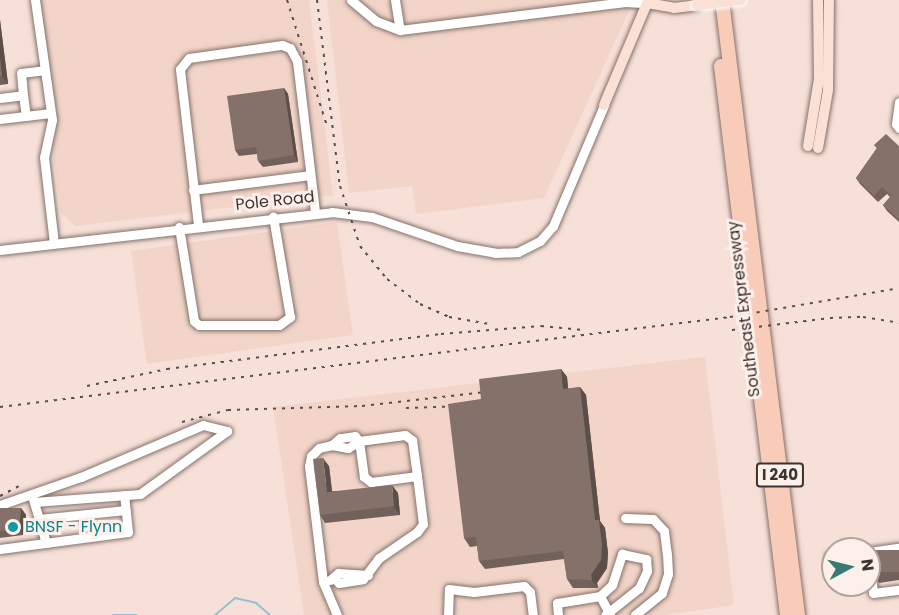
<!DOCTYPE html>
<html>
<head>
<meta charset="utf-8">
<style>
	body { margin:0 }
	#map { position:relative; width:899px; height:615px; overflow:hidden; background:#f6e0d8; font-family:Poppins,sans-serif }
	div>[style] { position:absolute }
	.built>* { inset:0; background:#f2d4c8; transform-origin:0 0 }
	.stream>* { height:2px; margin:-1px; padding:0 1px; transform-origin:1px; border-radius:1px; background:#94c1d3 }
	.roads { filter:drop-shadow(0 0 2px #85716a) drop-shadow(0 0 2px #85716a) }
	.minor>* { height:9px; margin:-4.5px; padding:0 4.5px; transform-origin:4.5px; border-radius:4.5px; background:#fff }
	.major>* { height:10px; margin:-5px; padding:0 5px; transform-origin:5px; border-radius:5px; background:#fbe0d5 }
	.highway>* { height:14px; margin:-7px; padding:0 7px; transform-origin:7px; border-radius:7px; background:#f8ccb9 }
	.rail>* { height:2px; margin-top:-1px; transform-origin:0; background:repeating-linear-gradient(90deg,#584d4a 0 3px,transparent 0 9px) }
	.bridges { filter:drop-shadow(0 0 2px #fff) drop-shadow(0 0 2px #fff) }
	.major-bridge>* { height:10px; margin:-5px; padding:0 5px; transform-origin:5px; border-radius:5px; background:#fbe0d5 }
	.wall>* { inset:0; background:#72615a }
	.shaded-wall>* { inset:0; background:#5c4f4a }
	.building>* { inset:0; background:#847169; transform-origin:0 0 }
	.dots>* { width:16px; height:16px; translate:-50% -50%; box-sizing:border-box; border:3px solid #fdefea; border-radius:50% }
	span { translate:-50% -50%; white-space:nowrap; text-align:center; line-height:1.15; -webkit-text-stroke:6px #fdefea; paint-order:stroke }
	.shield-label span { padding:2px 4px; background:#fdefea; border:2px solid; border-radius:4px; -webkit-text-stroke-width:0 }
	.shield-label { font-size:15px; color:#3c3330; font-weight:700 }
	.street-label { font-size:16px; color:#3c3330 }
	.culture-label { font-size:16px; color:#0d838f }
	.left { translate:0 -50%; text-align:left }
	.north { position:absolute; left:821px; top:537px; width:60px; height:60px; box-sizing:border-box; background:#fdefea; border:2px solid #b0a4a0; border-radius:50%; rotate:83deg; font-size:16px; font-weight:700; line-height:24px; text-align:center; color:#3c3330 }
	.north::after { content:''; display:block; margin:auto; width:21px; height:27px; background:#357b71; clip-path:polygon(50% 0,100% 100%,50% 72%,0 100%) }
</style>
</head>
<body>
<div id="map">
	<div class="built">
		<div style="clip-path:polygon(33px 0,309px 0,333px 195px,75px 226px,61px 213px)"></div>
		<div style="clip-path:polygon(327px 0,634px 0,544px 198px,416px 214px,412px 186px,349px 193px)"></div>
		<div style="left:337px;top:222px;width:114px;height:208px;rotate:82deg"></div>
		<div style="clip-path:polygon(705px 357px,734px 605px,666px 615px,304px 615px,273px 407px)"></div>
	</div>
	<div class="stream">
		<div style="left:113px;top:615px;width:24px"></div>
		<div style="left:215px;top:615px;width:26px;rotate:-40deg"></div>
		<div style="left:235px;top:598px;width:22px;rotate:13deg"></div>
		<div style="left:256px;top:603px;width:18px;rotate:41deg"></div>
	</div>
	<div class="roads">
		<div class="minor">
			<div style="left:35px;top:0;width:121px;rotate:81.9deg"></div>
			<div style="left:52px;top:120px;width:38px;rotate:102deg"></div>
			<div style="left:44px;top:157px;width:87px;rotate:83.4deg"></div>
			<div style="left:351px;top:0;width:33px;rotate:40deg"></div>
			<div style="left:376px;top:21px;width:26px;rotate:21deg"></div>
			<div style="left:400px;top:30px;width:227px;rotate:-7.1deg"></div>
			<div style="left:625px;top:2px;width:22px;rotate:3deg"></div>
			<div style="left:647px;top:3px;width:3px;rotate:-72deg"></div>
			<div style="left:395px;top:0;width:30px;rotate:81deg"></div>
			<div style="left:23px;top:95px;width:21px;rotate:82deg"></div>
			<div style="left:0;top:98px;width:23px;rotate:-7deg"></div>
			<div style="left:23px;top:95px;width:22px;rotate:-95deg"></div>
			<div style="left:21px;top:73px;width:23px;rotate:-7deg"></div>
			<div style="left:899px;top:102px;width:22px;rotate:98deg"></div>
			<div style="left:896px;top:124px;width:5px;rotate:53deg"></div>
			<div style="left:0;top:119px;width:51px;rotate:-6.7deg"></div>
			<div style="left:193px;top:190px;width:118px;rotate:-7.3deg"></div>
			<div style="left:198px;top:225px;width:157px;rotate:-96.6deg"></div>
			<div style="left:180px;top:69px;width:14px;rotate:-51deg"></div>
			<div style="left:189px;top:58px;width:94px;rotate:-8deg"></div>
			<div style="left:282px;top:45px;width:9px;rotate:21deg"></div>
			<div style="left:290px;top:48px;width:15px;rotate:62deg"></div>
			<div style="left:297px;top:61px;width:152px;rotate:83.2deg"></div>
			<div style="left:179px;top:227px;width:95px;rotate:80.9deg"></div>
			<div style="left:194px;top:321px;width:6px;rotate:39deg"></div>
			<div style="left:199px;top:325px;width:80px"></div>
			<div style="left:279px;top:325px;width:14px;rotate:-36deg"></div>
			<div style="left:290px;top:317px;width:102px;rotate:-99.6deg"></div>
			<div style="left:0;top:250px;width:334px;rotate:-6.5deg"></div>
			<div style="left:332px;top:212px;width:40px;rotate:7.1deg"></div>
			<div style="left:372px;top:217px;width:90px;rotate:18.8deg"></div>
			<div style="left:457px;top:246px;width:39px;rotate:10deg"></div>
			<div style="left:495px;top:253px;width:23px;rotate:-2deg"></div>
			<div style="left:518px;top:252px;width:25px;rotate:-27deg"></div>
			<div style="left:540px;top:241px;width:20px;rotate:-49deg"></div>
			<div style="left:553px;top:226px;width:131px;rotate:-67.1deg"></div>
			<div style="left:405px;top:435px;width:9px;rotate:36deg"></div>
			<div style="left:412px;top:440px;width:36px;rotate:82deg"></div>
			<div style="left:417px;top:476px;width:46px;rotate:172.6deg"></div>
			<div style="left:371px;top:482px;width:9px;rotate:-144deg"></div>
			<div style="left:364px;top:477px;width:36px;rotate:-98deg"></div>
			<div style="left:359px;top:441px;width:46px;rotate:-7.4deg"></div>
			<div style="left:332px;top:445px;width:16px;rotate:11deg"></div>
			<div style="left:348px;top:448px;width:13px;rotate:-32deg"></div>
			<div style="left:359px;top:441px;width:6px;rotate:-129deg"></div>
			<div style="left:355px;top:436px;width:15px;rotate:172deg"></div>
			<div style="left:340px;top:438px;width:11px;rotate:139deg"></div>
			<div style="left:332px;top:445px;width:13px;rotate:167deg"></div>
			<div style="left:319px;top:448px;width:11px;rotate:135deg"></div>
			<div style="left:311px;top:456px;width:10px;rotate:101deg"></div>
			<div style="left:309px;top:466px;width:117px;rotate:83.1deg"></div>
			<div style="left:323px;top:582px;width:36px;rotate:67deg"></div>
			<div style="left:33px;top:499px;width:46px;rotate:73.5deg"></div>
			<div style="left:0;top:505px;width:86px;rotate:-19.1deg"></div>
			<div style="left:81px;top:477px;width:133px;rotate:-23.1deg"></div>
			<div style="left:203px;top:425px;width:25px;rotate:14deg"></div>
			<div style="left:227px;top:431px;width:107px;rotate:144.1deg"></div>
			<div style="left:140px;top:494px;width:106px;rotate:175.7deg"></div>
			<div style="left:625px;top:518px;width:28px;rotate:2deg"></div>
			<div style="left:653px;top:519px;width:16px;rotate:47deg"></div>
			<div style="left:664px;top:531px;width:23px;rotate:83deg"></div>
			<div style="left:667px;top:554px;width:20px;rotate:87deg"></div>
			<div style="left:668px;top:574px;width:20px;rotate:108deg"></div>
			<div style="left:662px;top:593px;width:35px;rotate:141deg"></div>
			<div style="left:39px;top:519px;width:87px;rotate:-5.9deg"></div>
			<div style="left:0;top:549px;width:129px;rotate:-7.6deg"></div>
			<div style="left:128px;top:532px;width:37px;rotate:-96deg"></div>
			<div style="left:869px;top:552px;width:30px;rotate:-8deg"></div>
			<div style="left:830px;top:556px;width:3px"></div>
			<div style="left:869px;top:563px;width:30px;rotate:82deg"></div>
			<div style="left:873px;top:593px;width:26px;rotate:-7deg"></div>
			<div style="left:334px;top:578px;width:7px;rotate:45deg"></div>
			<div style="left:339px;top:583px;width:24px;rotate:-9deg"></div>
			<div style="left:363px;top:579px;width:26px;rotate:-53deg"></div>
			<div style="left:379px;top:558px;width:46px;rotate:-34.4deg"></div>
			<div style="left:417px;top:532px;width:10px;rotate:-53deg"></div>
			<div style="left:423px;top:524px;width:48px;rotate:-97.1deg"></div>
			<div style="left:330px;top:580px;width:11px;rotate:-41deg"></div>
			<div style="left:338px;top:573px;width:30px;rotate:4deg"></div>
			<div style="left:600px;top:596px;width:16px;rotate:-43deg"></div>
			<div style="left:612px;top:585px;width:33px;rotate:-72deg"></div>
			<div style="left:622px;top:554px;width:25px;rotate:12deg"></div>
			<div style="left:646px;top:559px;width:12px;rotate:85deg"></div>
			<div style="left:647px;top:571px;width:19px;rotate:115deg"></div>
			<div style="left:639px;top:588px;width:43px;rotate:141.5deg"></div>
			<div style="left:448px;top:615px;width:26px;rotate:-88deg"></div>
			<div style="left:449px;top:589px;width:25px;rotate:7deg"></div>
			<div style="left:474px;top:592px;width:50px;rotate:-6.8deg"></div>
			<div style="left:524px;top:586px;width:8px;rotate:45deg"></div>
			<div style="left:530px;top:592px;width:23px;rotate:83deg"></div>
			<div style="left:558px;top:615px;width:12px;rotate:-95deg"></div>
			<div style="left:557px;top:603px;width:44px;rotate:-9.2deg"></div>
			<div style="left:600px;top:596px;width:21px;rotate:62deg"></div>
		</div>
		<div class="major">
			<div style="left:647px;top:3px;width:27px;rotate:10deg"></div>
			<div style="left:674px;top:8px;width:23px;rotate:-7deg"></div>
			<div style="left:604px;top:105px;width:111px;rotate:-67.1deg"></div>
			<div style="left:808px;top:146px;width:68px;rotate:-80.7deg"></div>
			<div style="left:819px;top:79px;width:79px;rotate:-90.7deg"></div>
			<div style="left:818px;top:148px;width:59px;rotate:-80.2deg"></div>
			<div style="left:828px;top:90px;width:90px;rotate:-89.4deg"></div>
		</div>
		<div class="highway">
			<div style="left:722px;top:0;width:620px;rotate:82.96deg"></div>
			<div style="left:721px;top:66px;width:553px;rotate:83.14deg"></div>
		</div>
	</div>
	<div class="rail">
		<div style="left:287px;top:0;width:132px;rotate:72.4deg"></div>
		<div style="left:317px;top:0;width:187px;rotate:83deg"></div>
		<div style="left:340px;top:186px;width:63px;rotate:71.6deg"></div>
		<div style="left:360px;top:246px;width:43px;rotate:50.7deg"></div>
		<div style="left:387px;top:279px;width:41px;rotate:37.1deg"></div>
		<div style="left:420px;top:304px;width:32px;rotate:24deg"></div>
		<div style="left:449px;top:317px;width:41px;rotate:9.9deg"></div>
		<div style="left:732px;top:330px;width:99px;rotate:-7deg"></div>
		<div style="left:830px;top:318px;width:33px;rotate:-2deg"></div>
		<div style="left:863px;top:317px;width:36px;rotate:9deg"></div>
		<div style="left:87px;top:386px;width:82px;rotate:-12deg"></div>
		<div style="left:167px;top:369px;width:276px;rotate:-7.3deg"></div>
		<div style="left:441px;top:334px;width:100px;rotate:-4.6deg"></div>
		<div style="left:541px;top:326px;width:42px;rotate:5.4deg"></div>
		<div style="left:0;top:407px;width:736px;rotate:-7.03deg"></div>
		<div style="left:730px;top:317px;width:171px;rotate:-9.7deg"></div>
		<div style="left:406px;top:408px;width:60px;rotate:-1.9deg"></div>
		<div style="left:182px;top:422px;width:48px;rotate:-14.6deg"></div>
		<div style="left:228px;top:410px;width:134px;rotate:-1.7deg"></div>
		<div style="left:362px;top:406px;width:124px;rotate:-6.5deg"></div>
		<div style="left:0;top:496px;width:26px;rotate:-28deg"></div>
	</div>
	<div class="bridges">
		<div class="major-bridge">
			<div style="left:697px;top:5px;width:44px;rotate:-6.5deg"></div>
		</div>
	</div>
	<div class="wall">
		<div style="clip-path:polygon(0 20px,8px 84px,0 85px)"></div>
		<div style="clip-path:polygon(284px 88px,288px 94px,298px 162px,263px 167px,258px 161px,257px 154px,239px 156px,235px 150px)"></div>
		<div style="clip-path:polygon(874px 145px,899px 146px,899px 222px,887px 211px,883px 205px,890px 197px,887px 194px,878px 202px,860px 184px,856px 178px,877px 148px)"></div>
		<div style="clip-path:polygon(561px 369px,567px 377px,568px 389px,580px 387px,586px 395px,600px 521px,605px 528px,608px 553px,607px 568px,597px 583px,598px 588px,573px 588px,567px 579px,564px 559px,485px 569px,479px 561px,477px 546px,470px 547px,464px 538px,481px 399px)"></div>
		<div style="clip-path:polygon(329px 466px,332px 491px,398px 493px,400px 515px,325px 523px,320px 515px)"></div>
		<div style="clip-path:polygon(0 508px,21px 508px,26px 515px,23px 535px,0 538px)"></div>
		<div style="clip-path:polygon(899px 550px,899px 580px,879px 583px,873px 574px)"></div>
	</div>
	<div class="shaded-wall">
		<div style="clip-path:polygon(0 20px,8px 84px,2px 76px,0 58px)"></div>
		<div style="clip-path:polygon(284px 88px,288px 94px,298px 162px,294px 155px)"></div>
		<div style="clip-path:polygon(561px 369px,567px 377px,569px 398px,563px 389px)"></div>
		<div style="clip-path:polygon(580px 387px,586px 395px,600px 521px,605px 528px,608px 553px,607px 568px,597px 583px,598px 588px,592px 580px,591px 575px,595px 520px)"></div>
		<div style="clip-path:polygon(323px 458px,329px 466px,333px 500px,327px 492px)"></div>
		<div style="clip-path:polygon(392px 485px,398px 493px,400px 515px,394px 506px)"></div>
		<div style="clip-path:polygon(21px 508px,26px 515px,23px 535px,19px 529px)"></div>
	</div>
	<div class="building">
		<div style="clip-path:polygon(0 58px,2px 76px,0 76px)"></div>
		<div style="clip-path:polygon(284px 88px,294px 155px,258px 161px,256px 147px,235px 150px,227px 96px)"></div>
		<div style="clip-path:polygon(886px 134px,899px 146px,899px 220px,883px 205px,891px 196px,882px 187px,874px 196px,856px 178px,877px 148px,874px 145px)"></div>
		<div style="clip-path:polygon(561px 369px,563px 389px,580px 387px,595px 520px,599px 520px,602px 545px,601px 560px,591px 575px,592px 580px,567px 579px,563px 551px,479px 561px,476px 537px,464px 538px,448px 404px,481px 399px,479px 379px)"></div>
		<div style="clip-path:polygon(323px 458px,327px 492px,392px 485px,394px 506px,320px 515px,313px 459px)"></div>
		<div style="clip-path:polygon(0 508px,21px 508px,19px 529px,0 531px)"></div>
		<div style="left:899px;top:550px;width:22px;height:28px;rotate:90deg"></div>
	</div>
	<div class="dots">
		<div style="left:13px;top:527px;background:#0f9aa8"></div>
	</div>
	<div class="shield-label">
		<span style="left:780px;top:475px">I 240</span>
	</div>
	<div class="street-label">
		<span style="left:275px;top:201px;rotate:-6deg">Pole Road</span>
		<span style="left:744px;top:309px;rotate:-97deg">Southeast Expressway</span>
	</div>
	<div class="culture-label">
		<span class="left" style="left:25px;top:527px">BNSF - Flynn</span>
	</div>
	<div class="north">N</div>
</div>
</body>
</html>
